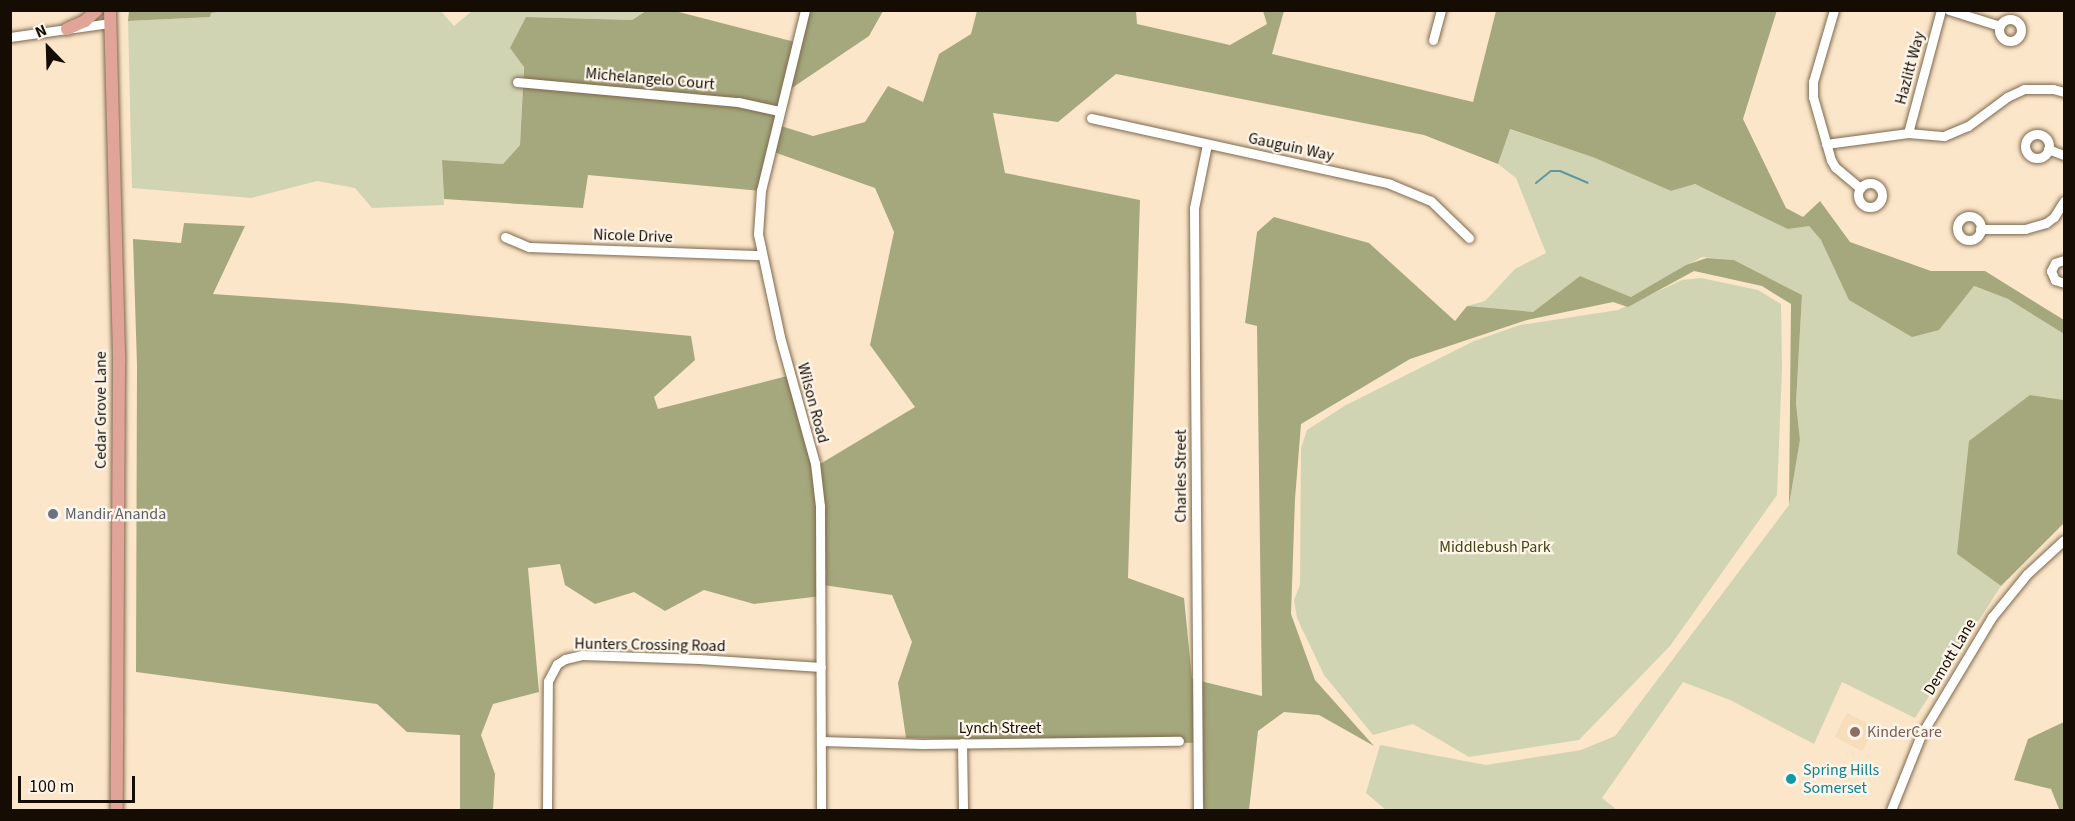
<!DOCTYPE html>
<html>
<head>
<meta charset="utf-8">
<style>
	body { margin:0 }
	#map { position:relative; width:2075px; height:821px; overflow:hidden; background:#fce6c9; font-family:"Source Sans 3",sans-serif }
	div>[style] { position:absolute }
	.built>* { inset:0; background:#f7ddb9; transform-origin:0 0 }
	.green>* { inset:0; background:#d1d4b3 }
	.forest>* { inset:0; background:#a5a87c }
	.stream>* { height:2px; margin:-1px; padding:0 1px; transform-origin:1px; border-radius:1px; background:#5f96a4 }
	.roads { filter:drop-shadow(0 0 2px #7d694f) drop-shadow(0 0 2px #7d694f) }
	.minor>* { height:9px; margin:-4.5px; padding:0 4.5px; transform-origin:4.5px; border-radius:4.5px; background:#fff }
	.minor>.ring { margin:-4.5px; padding:0; box-sizing:content-box; background:none; border:9px solid #fff; border-radius:50% }
	.major>* { height:12px; margin:-6px; padding:0 6px; transform-origin:6px; border-radius:6px; background:#e1a498 }
	.dots>* { width:16px; height:16px; translate:-50% -50%; box-sizing:border-box; border:3px solid #fef5ea; border-radius:50% }
	span { translate:-50% -50%; white-space:nowrap; text-align:center; line-height:1.15; -webkit-text-stroke:4.5px #fef5ea; paint-order:stroke }
	.street-label { font-size:16px; color:#150d04 }
	.worship-label { font-size:16px; color:#5b616d }
	.left { translate:0 -50%; text-align:left }
	.park-label { font-size:16px; color:#43440e }
	.education-label { font-size:16px; color:#785e54 }
	.culture-label { font-size:16px; color:#0d838f }
	.frame { position:absolute; inset:0; border:12px solid #150d04; pointer-events:none }
	.north { position:absolute; left:18px; top:18px; width:60px; height:60px; -webkit-text-stroke:4px #fef5ea; paint-order:stroke; rotate:337deg; font-size:16px; font-weight:700; line-height:24px; text-align:center; color:#150d04 }
	.north::after { content:''; display:block; margin:auto; width:21px; height:27px; background:#150d04; clip-path:polygon(50% 0,100% 100%,50% 72%,0 100%) }
	.scale { position:absolute; left:18px; top:776px; width:117px; height:27px; box-sizing:border-box; border:3px solid #150d04; border-top:0; padding-left:8px; font-size:18px; line-height:21px; white-space:nowrap; color:#150d04; -webkit-text-stroke:4px #fef5ea; paint-order:stroke }
</style>
</head>
<body>
<div id="map">
	<div class="built">
		<div style="left:1847px;top:713px;width:31px;height:27px;rotate:27deg"></div>
	</div>
	<div class="green">
		<div style="clip-path:polygon(223px 10px,440px 10px,454px 26px,472px 11px,646px 11px,632px 20px,526px 17px,520px 145px,503px 164px,442px 160px,444px 205px,372px 208px,355px 188px,317px 181px,251px 198px,132px 188px,128px 21px,209px 17px,211px 13px)"></div>
		<div style="clip-path:polygon(1509px 129px,1595px 158px,1671px 191px,1694px 184px,1809px 226px,1821px 240px,1939px 330px,1973px 286px,2008px 299px,2064px 334px,2064px 400px,2030px 395px,1957px 554px,2001px 586px,1915px 718px,1842px 682px,1814px 744px,1730px 700px,1683px 682px,1602px 798px,1617px 810px,1386px 810px,1366px 793px,1380px 745px,1486px 765px,1581px 750px,1615px 736px,1789px 505px,1800px 440px,1796px 403px,1802px 295px,1734px 260px,1702px 257px,1631px 297px,1580px 276px,1533px 312px,1509px 322px,1467px 306px,1485px 301px,1515px 269px,1546px 253px,1516px 178px,1498px 164px)"></div>
		<div style="clip-path:polygon(1701px 278px,1758px 290px,1781px 304px,1782px 368px,1777px 495px,1670px 646px,1579px 740px,1469px 757px,1413px 724px,1373px 735px,1324px 675px,1297px 618px,1294px 600px,1300px 585px,1301px 448px,1307px 430px,1346px 405px,1474px 341px,1520px 325px,1618px 310px,1682px 280px)"></div>
	</div>
	<div class="forest">
		<div style="clip-path:polygon(1777px 10px,1743px 119px,1786px 208px,1803px 217px,1820px 201px,1850px 242px,1931px 271px,1985px 271px,2064px 320px,2064px 334px,2008px 299px,1974px 286px,1939px 330px,1912px 337px,1849px 300px,1821px 240px,1809px 226px,1788px 229px,1695px 184px,1671px 191px,1595px 158px,1510px 129px,1498px 164px,1424px 135px,1116px 74px,1058px 122px,993px 113px,1005px 173px,1140px 200px,1128px 578px,1184px 598px,1192px 679px,1262px 696px,1257px 326px,1245px 323px,1257px 232px,1274px 217px,1369px 243px,1455px 321px,1467px 306px,1533px 312px,1580px 276px,1631px 297px,1686px 265px,1707px 258px,1734px 260px,1802px 295px,1796px 403px,1800px 440px,1789px 505px,1791px 304px,1762px 286px,1694px 271px,1628px 307px,1613px 302px,1527px 320px,1410px 359px,1301px 424px,1295px 499px,1291px 614px,1315px 680px,1374px 746px,1319px 715px,1284px 712px,1258px 731px,1249px 810px,1204px 810px,1198px 743px,906px 738px,898px 683px,912px 642px,892px 595px,823px 585px,822px 596px,754px 604px,704px 590px,665px 611px,634px 592px,595px 604px,565px 585px,560px 564px,528px 568px,539px 692px,493px 704px,481px 735px,495px 774px,493px 810px,460px 810px,460px 735px,407px 732px,377px 704px,136px 672px,137px 365px,133px 239px,181px 243px,184px 223px,245px 226px,213px 294px,342px 303px,691px 336px,695px 360px,654px 397px,658px 409px,791px 375px,815px 467px,915px 407px,870px 345px,894px 232px,875px 188px,771px 151px,761px 191px,588px 175px,583px 208px,444px 199px,442px 160px,503px 164px,520px 145px,524px 67px,510px 48px,526px 17px,632px 20px,646px 11px,675px 11px,799px 43px,807px 11px,883px 11px,869px 36px,786px 92px,778px 125px,813px 136px,865px 122px,888px 86px,923px 102px,939px 54px,971px 34px,977px 11px,1136px 11px,1137px 24px,1230px 45px,1267px 24px,1263px 11px,1284px 11px,1272px 54px,1473px 102px,1496px 11px)"></div>
		<div style="clip-path:polygon(129px 11px,129px 10px,223px 11px,211px 13px,210px 17px,128px 21px)"></div>
		<div style="clip-path:polygon(2030px 395px,2064px 400px,2064px 523px,2001px 586px,1957px 554px,1969px 441px)"></div>
		<div style="clip-path:polygon(2064px 722px,2064px 810px,2057px 810px,2059px 809px,2051px 789px,2014px 780px,2028px 739px)"></div>
	</div>
	<div class="stream">
		<div style="left:1536px;top:183px;width:19px;rotate:-39deg"></div>
		<div style="left:1551px;top:171px;width:9px"></div>
		<div style="left:1560px;top:171px;width:30px;rotate:23deg"></div>
	</div>
	<div class="roads">
		<div class="minor">
			<div style="left:805px;top:10px;width:185px;rotate:103.7deg"></div>
			<div style="left:761px;top:190px;width:44px;rotate:93.9deg"></div>
			<div style="left:758px;top:234px;width:105px;rotate:77.9deg"></div>
			<div style="left:780px;top:337px;width:131px;rotate:74.5deg"></div>
			<div style="left:815px;top:463px;width:43px;rotate:83.4deg"></div>
			<div style="left:820px;top:506px;width:304px;rotate:89.8deg"></div>
			<div style="left:1834px;top:10px;width:75px;rotate:106.3deg"></div>
			<div style="left:1813px;top:82px;width:15px;rotate:90deg"></div>
			<div style="left:1813px;top:97px;width:66px;rotate:74.1deg"></div>
			<div style="left:1831px;top:160px;width:8px;rotate:60deg"></div>
			<div style="left:1835px;top:167px;width:33px;rotate:40deg"></div>
			<div style="left:1949px;top:10px;width:53px;rotate:17.4deg"></div>
			<div class="ring" style="left:1999px;top:19px;width:13px;height:13px"></div>
			<div style="left:10px;top:37px;width:100px;rotate:-8deg"></div>
			<div style="left:1433px;top:40px;width:31px;rotate:-75deg"></div>
			<div style="left:517px;top:82px;width:222px;rotate:5.2deg"></div>
			<div style="left:738px;top:102px;width:42px;rotate:12.4deg"></div>
			<div style="left:1091px;top:118px;width:306px;rotate:12.4deg"></div>
			<div style="left:1390px;top:184px;width:44px;rotate:22.5deg"></div>
			<div style="left:1431px;top:201px;width:53px;rotate:44.2deg"></div>
			<div style="left:1908px;top:133px;width:127px;rotate:-75deg"></div>
			<div class="ring" style="left:2025px;top:134px;width:15px;height:15px"></div>
			<div style="left:1826px;top:144px;width:83px;rotate:-7.6deg"></div>
			<div style="left:1908px;top:133px;width:36px;rotate:5deg"></div>
			<div style="left:1944px;top:136px;width:26px;rotate:-23deg"></div>
			<div style="left:1968px;top:126px;width:49px;rotate:-36.6deg"></div>
			<div style="left:2007px;top:97px;width:19px;rotate:-25deg"></div>
			<div style="left:2024px;top:89px;width:29px"></div>
			<div style="left:2053px;top:89px;width:11px;rotate:15deg"></div>
			<div style="left:2048px;top:149px;width:17px;rotate:21deg"></div>
			<div class="ring" style="left:1858px;top:183px;width:15px;height:15px"></div>
			<div class="ring" style="left:1957px;top:216px;width:15px;height:15px"></div>
			<div style="left:1980px;top:229px;width:45px"></div>
			<div style="left:2025px;top:229px;width:22px;rotate:-16deg"></div>
			<div style="left:2046px;top:223px;width:10px;rotate:-37deg"></div>
			<div style="left:2054px;top:217px;width:19px;rotate:-58deg"></div>
			<div style="left:505px;top:237px;width:26px;rotate:23deg"></div>
			<div style="left:529px;top:247px;width:233px;rotate:2deg"></div>
			<div style="left:2064px;top:260px;width:9px;rotate:162deg"></div>
			<div style="left:2055px;top:263px;width:9px;rotate:117deg"></div>
			<div style="left:2051px;top:271px;width:10px;rotate:66deg"></div>
			<div style="left:2055px;top:280px;width:9px;rotate:18deg"></div>
			<div style="left:821px;top:741px;width:102px;rotate:1.7deg"></div>
			<div style="left:923px;top:744px;width:256px;rotate:-0.7deg"></div>
			<div style="left:962px;top:743px;width:67px;rotate:89.1deg"></div>
			<div style="left:547px;top:810px;width:129px;rotate:-89.6deg"></div>
			<div style="left:548px;top:681px;width:19px;rotate:-62deg"></div>
			<div style="left:557px;top:664px;width:9px;rotate:-32deg"></div>
			<div style="left:565px;top:659px;width:17px;rotate:-13deg"></div>
			<div style="left:582px;top:655px;width:117px;rotate:2deg"></div>
			<div style="left:699px;top:659px;width:122px;rotate:3.8deg"></div>
			<div style="left:1198px;top:810px;width:602px;rotate:-90.38deg"></div>
			<div style="left:1194px;top:208px;width:65px;rotate:-78.5deg"></div>
			<div style="left:1891px;top:810px;width:81px;rotate:-68.2deg"></div>
			<div style="left:1921px;top:735px;width:138px;rotate:-59deg"></div>
			<div style="left:1992px;top:617px;width:55px;rotate:-50.9deg"></div>
			<div style="left:2027px;top:574px;width:50px;rotate:-42.6deg"></div>
		</div>
		<div class="major">
			<div style="left:110px;top:10px;width:352px;rotate:88.5deg"></div>
			<div style="left:119px;top:362px;width:448px;rotate:90.3deg"></div>
			<div style="left:67px;top:29px;width:20px;rotate:-24deg"></div>
			<div style="left:85px;top:21px;width:16px;rotate:-43deg"></div>
		</div>
	</div>
	<div class="dots">
		<div style="left:53px;top:514px;background:#6b7280"></div>
		<div style="left:1855px;top:732px;background:#8d6e63"></div>
		<div style="left:1791px;top:779px;background:#0f9aa8"></div>
	</div>
	<div class="street-label">
		<span style="left:1910px;top:68px;rotate:-75deg">Hazlitt Way</span>
		<span style="left:650px;top:79px;rotate:5deg">Michelangelo Court</span>
		<span style="left:1291px;top:147px;rotate:12deg">Gauguin Way</span>
		<span style="left:633px;top:236px;rotate:2deg">Nicole Drive</span>
		<span style="left:813px;top:403px;rotate:75deg">Wilson Road</span>
		<span style="left:101px;top:410px;rotate:-90deg">Cedar Grove Lane</span>
		<span style="left:1181px;top:476px;rotate:-90deg">Charles Street</span>
		<span style="left:650px;top:645px;rotate:1deg">Hunters Crossing Road</span>
		<span style="left:1950px;top:657px;rotate:-59deg">Demott Lane</span>
		<span style="left:1000px;top:728px">Lynch Street</span>
	</div>
	<div class="worship-label">
		<span class="left" style="left:65px;top:514px">Mandir Ananda</span>
	</div>
	<div class="park-label">
		<span style="left:1495px;top:547px">Middlebush Park</span>
	</div>
	<div class="education-label">
		<span class="left" style="left:1867px;top:732px">KinderCare</span>
	</div>
	<div class="culture-label">
		<span class="left" style="left:1803px;top:779px">Spring Hills<br>Somerset</span>
	</div>
	<div class="frame"></div>
	<div class="north">N</div>
	<div class="scale">100 m</div>
</div>
</body>
</html>
